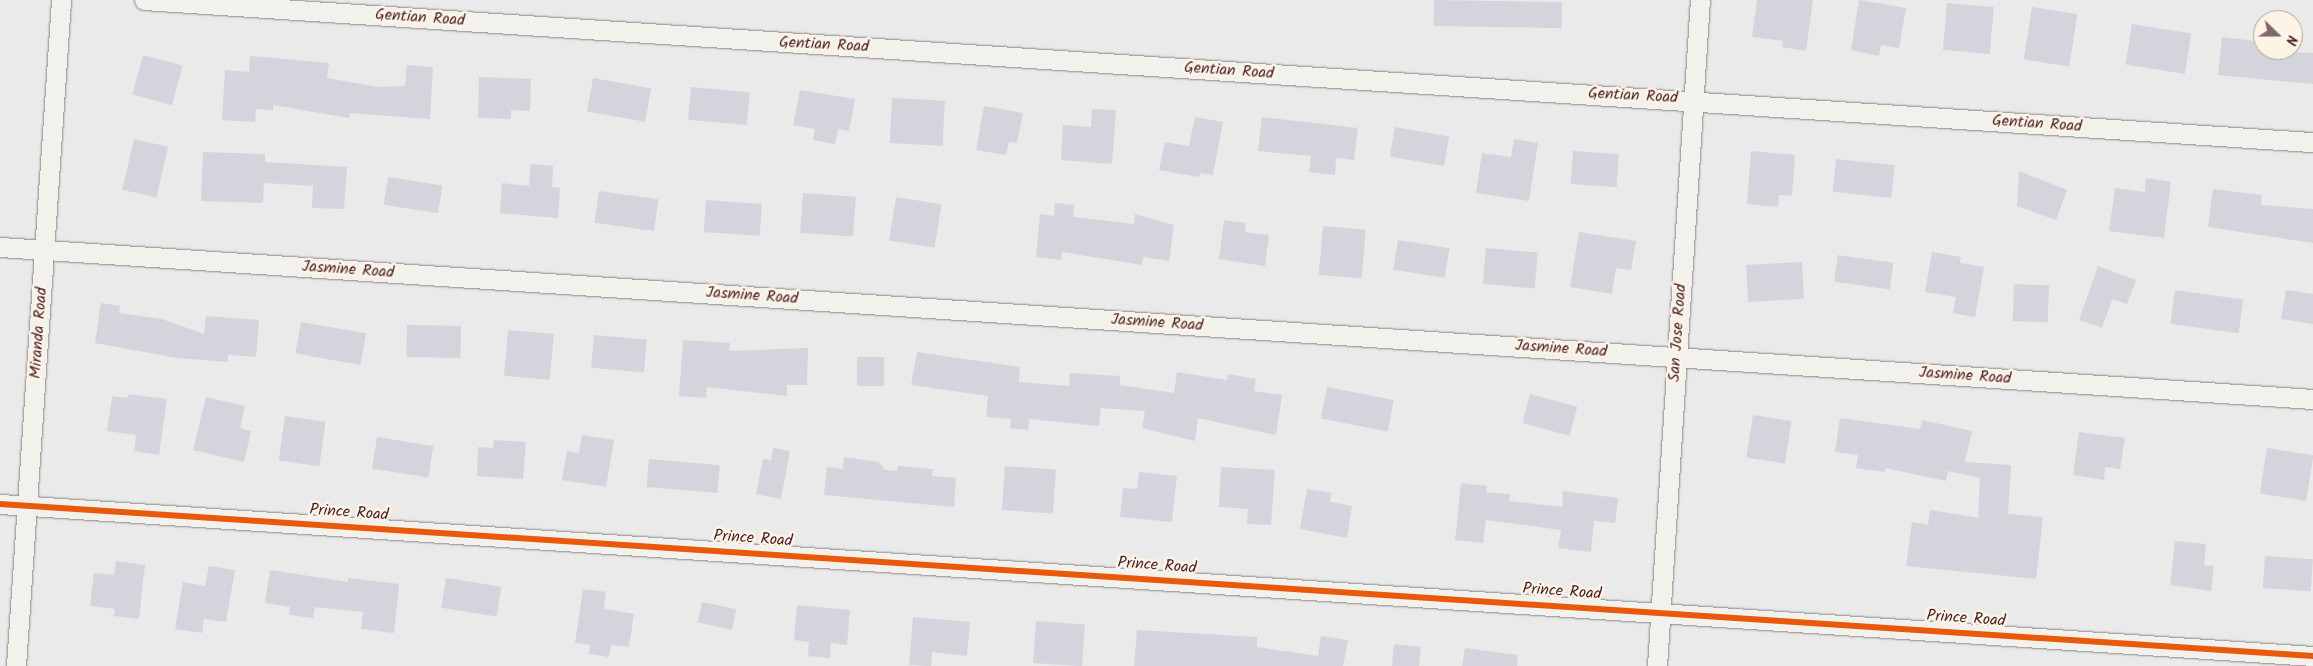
<!DOCTYPE html>
<html>
<head>
<meta charset="utf-8">
<style>
	body { margin:0 }
	#map { position:relative; width:2313px; height:666px; overflow:hidden; background:#eaeaea; font-family:Kalam,sans-serif }
	div>[style] { position:absolute }
	.building>* { inset:0; background:#d4d4dc; transform-origin:0 0 }
	.roads { filter:drop-shadow(0 0 1px #8a8284) drop-shadow(0 0 1px #8a8284) }
	.minor>* { height:19px; margin:-9.5px; padding:0 9.5px; transform-origin:9.5px; border-radius:9.5px; background:#f3f1ec }
	.cycleway>* { height:6px; margin:-3px; padding:0 3px; transform-origin:3px; border-radius:3px; background:#e8590c }
	span { translate:-50% -50%; white-space:nowrap; text-align:center; line-height:1.15; -webkit-text-stroke:5px #fcf5e5; paint-order:stroke }
	.street-label { font-size:16px; color:#4a1f2b }
	.north { position:absolute; left:2253px; top:10px; width:50px; height:50px; box-sizing:border-box; background:#fcf5e5; border:1px solid #b59f9b; border-radius:50%; rotate:112deg; font-size:14px; font-weight:700; line-height:20px; text-align:center; color:#4a1f2b }
	.north::after { content:''; display:block; margin:auto; width:18px; height:22px; background:#82666e; clip-path:polygon(50% 0,100% 100%,50% 72%,0 100%) }
</style>
</head>
<body>
<div id="map">
	<div class="building">
		<div style="left:1434px;top:0;width:128px;height:26px;rotate:1deg"></div>
		<div style="clip-path:polygon(1757px 0,1813px 0,1806px 51px,1782px 47px,1783px 41px,1752px 37px)"></div>
		<div style="clip-path:polygon(1859px 0,1906px 8px,1899px 48px,1881px 45px,1879px 56px,1851px 50px)"></div>
		<div style="left:1947px;top:3px;width:47px;height:47px;rotate:5deg"></div>
		<div style="left:2032px;top:7px;width:46px;height:53px;rotate:9deg"></div>
		<div style="left:2132px;top:24px;width:60px;height:41px;rotate:9deg"></div>
		<div style="clip-path:polygon(2222px 37px,2263px 42px,2263px 50px,2313px 53px,2313px 84px,2218px 75px)"></div>
		<div style="left:143px;top:55px;width:41px;height:41px;rotate:15deg"></div>
		<div style="clip-path:polygon(250px 56px,329px 63px,327px 78px,379px 87px,405px 86px,407px 65px,433px 67px,430px 119px,350px 113px,349px 118px,273px 105px,273px 110px,256px 109px,255px 122px,222px 120px,225px 70px,249px 72px)"></div>
		<div style="clip-path:polygon(479px 77px,531px 79px,530px 111px,511px 110px,511px 119px,478px 118px)"></div>
		<div style="left:593px;top:78px;width:59px;height:34px;rotate:10deg"></div>
		<div style="left:691px;top:87px;width:59px;height:33px;rotate:5deg"></div>
		<div style="clip-path:polygon(800px 90px,855px 99px,849px 131px,838px 129px,835px 144px,813px 140px,815px 129px,793px 125px)"></div>
		<div style="left:892px;top:98px;width:53px;height:45px;rotate:3deg"></div>
		<div style="clip-path:polygon(984px 106px,1023px 113px,1017px 143px,1009px 142px,1006px 155px,976px 150px)"></div>
		<div style="clip-path:polygon(1092px 109px,1116px 110px,1112px 164px,1061px 160px,1063px 125px,1091px 127px)"></div>
		<div style="clip-path:polygon(1195px 117px,1223px 122px,1213px 175px,1200px 173px,1199px 177px,1159px 170px,1165px 142px,1189px 146px)"></div>
		<div style="clip-path:polygon(1262px 117px,1358px 128px,1354px 160px,1336px 158px,1335px 175px,1309px 172px,1311px 156px,1258px 151px)"></div>
		<div style="left:1395px;top:127px;width:55px;height:30px;rotate:10deg"></div>
		<div style="left:134px;top:139px;width:35px;height:52px;rotate:13deg"></div>
		<div style="clip-path:polygon(1514px 139px,1538px 143px,1529px 201px,1476px 193px,1482px 153px,1511px 157px)"></div>
		<div style="left:1573px;top:151px;width:46px;height:33px;rotate:4deg"></div>
		<div style="clip-path:polygon(1751px 151px,1795px 155px,1792px 196px,1779px 195px,1778px 207px,1747px 204px)"></div>
		<div style="clip-path:polygon(203px 152px,265px 154px,265px 162px,347px 167px,344px 209px,312px 208px,313px 186px,264px 183px,263px 203px,201px 201px)"></div>
		<div style="left:1836px;top:159px;width:59px;height:33px;rotate:6deg"></div>
		<div style="clip-path:polygon(531px 164px,553px 166px,552px 187px,560px 188px,558px 218px,500px 213px,502px 183px,529px 186px)"></div>
		<div style="clip-path:polygon(2019px 171px,2067px 190px,2056px 220px,2017px 206px)"></div>
		<div style="left:388px;top:177px;width:55px;height:28px;rotate:9deg"></div>
		<div style="clip-path:polygon(2146px 178px,2171px 182px,2164px 238px,2109px 231px,2115px 188px,2145px 192px)"></div>
		<div style="clip-path:polygon(2213px 189px,2262px 195px,2261px 205px,2313px 209px,2313px 243px,2208px 227px)"></div>
		<div style="left:599px;top:191px;width:60px;height:32px;rotate:8deg"></div>
		<div style="left:803px;top:193px;width:53px;height:40px;rotate:4deg"></div>
		<div style="left:896px;top:197px;width:46px;height:44px;rotate:9deg"></div>
		<div style="left:706px;top:200px;width:56px;height:32px;rotate:4deg"></div>
		<div style="clip-path:polygon(1055px 203px,1074px 205px,1073px 217px,1134px 224px,1135px 214px,1174px 225px,1169px 261px,1143px 257px,1142px 265px,1062px 252px,1061px 260px,1036px 257px,1040px 214px,1054px 216px)"></div>
		<div style="clip-path:polygon(1224px 220px,1246px 223px,1245px 232px,1269px 235px,1265px 266px,1219px 259px)"></div>
		<div style="left:1323px;top:226px;width:43px;height:49px;rotate:5deg"></div>
		<div style="clip-path:polygon(1579px 232px,1636px 241px,1631px 270px,1616px 268px,1612px 294px,1570px 287px)"></div>
		<div style="left:1398px;top:240px;width:52px;height:30px;rotate:9deg"></div>
		<div style="left:1486px;top:248px;width:52px;height:36px;rotate:5deg"></div>
		<div style="clip-path:polygon(1932px 252px,1961px 257px,1960px 263px,1984px 267px,1975px 317px,1953px 313px,1956px 297px,1925px 292px)"></div>
		<div style="left:1838px;top:255px;width:56px;height:27px;rotate:8deg"></div>
		<div style="left:1802px;top:262px;width:37px;height:56px;rotate:87deg"></div>
		<div style="clip-path:polygon(2098px 266px,2136px 280px,2127px 304px,2112px 299px,2102px 328px,2079px 320px)"></div>
		<div style="left:2014px;top:284px;width:35px;height:37px;rotate:2deg"></div>
		<div style="left:2175px;top:290px;width:69px;height:34px;rotate:8deg"></div>
		<div style="clip-path:polygon(2286px 290px,2313px 294px,2313px 324px,2281px 319px)"></div>
		<div style="clip-path:polygon(101px 303px,120px 306px,119px 313px,162px 319px,204px 334px,206px 316px,259px 320px,256px 357px,228px 355px,228px 362px,177px 358px,95px 343px)"></div>
		<div style="left:301px;top:322px;width:66px;height:32px;rotate:10deg"></div>
		<div style="left:407px;top:325px;width:54px;height:32px;rotate:1deg"></div>
		<div style="left:508px;top:330px;width:46px;height:46px;rotate:5deg"></div>
		<div style="left:594px;top:335px;width:53px;height:33px;rotate:5deg"></div>
		<div style="clip-path:polygon(683px 340px,730px 343px,729px 351px,808px 348px,807px 385px,787px 385px,787px 396px,707px 387px,706px 398px,679px 396px)"></div>
		<div style="clip-path:polygon(917px 352px,1020px 367px,1019px 382px,1069px 386px,1070px 373px,1120px 376px,1120px 385px,1174px 393px,1177px 372px,1227px 380px,1228px 374px,1256px 379px,1254px 391px,1282px 395px,1276px 435px,1198px 418px,1195px 441px,1142px 428px,1145px 411px,1101px 408px,1099px 426px,1029px 419px,1028px 430px,1010px 428px,1011px 419px,986px 417px,988px 396px,911px 385px)"></div>
		<div style="left:857px;top:357px;width:27px;height:29px"></div>
		<div style="left:1327px;top:387px;width:68px;height:32px;rotate:11deg"></div>
		<div style="clip-path:polygon(128px 394px,167px 399px,159px 455px,134px 451px,136px 435px,107px 431px,112px 396px,128px 398px)"></div>
		<div style="left:1530px;top:394px;width:49px;height:30px;rotate:15deg"></div>
		<div style="clip-path:polygon(206px 397px,245px 406px,240px 428px,251px 431px,244px 462px,193px 450px)"></div>
		<div style="left:1753px;top:415px;width:39px;height:43px;rotate:9deg"></div>
		<div style="left:285px;top:416px;width:41px;height:45px;rotate:8deg"></div>
		<div style="clip-path:polygon(1840px 418px,1920px 429px,1922px 420px,1972px 431px,1965px 462px,2011px 465px,2008px 514px,2043px 517px,2036px 579px,1906px 566px,1912px 522px,1928px 525px,1930px 510px,1978px 518px,1980px 478px,1948px 471px,1946px 481px,1885px 468px,1885px 472px,1856px 468px,1858px 455px,1835px 452px)"></div>
		<div style="clip-path:polygon(2079px 432px,2125px 438px,2120px 469px,2105px 467px,2104px 480px,2073px 475px)"></div>
		<div style="clip-path:polygon(582px 435px,614px 440px,606px 487px,562px 480px,567px 451px,579px 453px)"></div>
		<div style="left:377px;top:437px;width:57px;height:32px;rotate:9deg"></div>
		<div style="clip-path:polygon(494px 440px,526px 442px,523px 479px,477px 476px,478px 447px,493px 448px)"></div>
		<div style="clip-path:polygon(773px 448px,790px 451px,781px 499px,756px 494px,763px 459px,771px 460px)"></div>
		<div style="left:2267px;top:448px;width:47px;height:46px;rotate:9deg"></div>
		<div style="clip-path:polygon(844px 457px,879px 462px,885px 470px,897px 471px,898px 466px,933px 469px,932px 476px,956px 478px,954px 507px,824px 495px,827px 467px,843px 469px)"></div>
		<div style="left:649px;top:459px;width:71px;height:28px;rotate:5deg"></div>
		<div style="left:1005px;top:466px;width:51px;height:44px;rotate:4deg"></div>
		<div style="clip-path:polygon(1221px 467px,1275px 470px,1271px 525px,1247px 524px,1248px 509px,1219px 507px)"></div>
		<div style="clip-path:polygon(1139px 472px,1177px 476px,1172px 522px,1120px 517px,1123px 488px,1137px 489px)"></div>
		<div style="clip-path:polygon(1461px 483px,1487px 486px,1486px 492px,1510px 494px,1509px 501px,1562px 507px,1563px 491px,1618px 498px,1615px 523px,1594px 521px,1591px 552px,1558px 548px,1561px 530px,1486px 520px,1483px 543px,1455px 540px)"></div>
		<div style="clip-path:polygon(1307px 489px,1332px 493px,1330px 502px,1352px 506px,1347px 538px,1300px 529px)"></div>
		<div style="clip-path:polygon(2175px 541px,2206px 544px,2204px 565px,2214px 566px,2211px 591px,2170px 585px)"></div>
		<div style="left:2265px;top:556px;width:48px;height:32px;rotate:4deg"></div>
		<div style="clip-path:polygon(116px 561px,145px 565px,139px 619px,114px 616px,115px 609px,90px 606px,94px 573px,114px 575px)"></div>
		<div style="clip-path:polygon(209px 566px,235px 570px,226px 622px,204px 619px,202px 633px,175px 629px,183px 582px,205px 586px)"></div>
		<div style="clip-path:polygon(270px 570px,348px 582px,348px 578px,399px 584px,394px 633px,361px 629px,363px 612px,315px 607px,313px 618px,289px 615px,290px 607px,265px 603px)"></div>
		<div style="left:446px;top:578px;width:56px;height:30px;rotate:9deg"></div>
		<div style="clip-path:polygon(583px 589px,606px 592px,604px 609px,634px 614px,629px 647px,611px 645px,609px 657px,589px 654px,590px 645px,575px 643px)"></div>
		<div style="left:702px;top:602px;width:35px;height:21px;rotate:12deg"></div>
		<div style="clip-path:polygon(797px 605px,850px 610px,847px 645px,831px 643px,830px 658px,808px 656px,809px 642px,794px 640px)"></div>
		<div style="clip-path:polygon(913px 617px,970px 622px,967px 656px,932px 652px,931px 666px,909px 665px)"></div>
		<div style="left:1036px;top:621px;width:49px;height:42px;rotate:4deg"></div>
		<div style="clip-path:polygon(1137px 630px,1257px 637px,1257px 647px,1318px 656px,1321px 636px,1348px 640px,1343px 666px,1134px 666px)"></div>
		<div style="clip-path:polygon(1394px 644px,1421px 647px,1419px 666px,1392px 666px)"></div>
		<div style="clip-path:polygon(1465px 648px,1518px 655px,1517px 666px,1462px 666px)"></div>
	</div>
	<div class="roads">
		<div class="minor">
			<div style="left:144px;top:0;width:2174px;rotate:3.75deg"></div>
			<div style="left:0;top:247px;width:2318px;rotate:3.76deg"></div>
			<div style="left:0;top:504px;width:2318px;rotate:3.76deg"></div>
			<div style="left:16px;top:666px;width:668px;rotate:-86.13deg"></div>
			<div style="left:1657px;top:666px;width:667px;rotate:-86.31deg"></div>
		</div>
	</div>
	<div class="cycleway">
		<div style="left:0;top:504px;width:2318px;rotate:3.76deg"></div>
	</div>
	<div class="street-label">
		<span style="left:420px;top:18px;rotate:4deg">Gentian Road</span>
		<span style="left:824px;top:45px;rotate:3deg">Gentian Road</span>
		<span style="left:1229px;top:71px;rotate:4deg">Gentian Road</span>
		<span style="left:1633px;top:96px;rotate:3deg">Gentian Road</span>
		<span style="left:2037px;top:124px;rotate:4deg">Gentian Road</span>
		<span style="left:348px;top:270px;rotate:4deg">Jasmine Road</span>
		<span style="left:752px;top:296px;rotate:4deg">Jasmine Road</span>
		<span style="left:1157px;top:323px;rotate:4deg">Jasmine Road</span>
		<span style="left:39px;top:333px;rotate:-86deg">Miranda Road</span>
		<span style="left:1678px;top:333px;rotate:-86deg">San Jose Road</span>
		<span style="left:1561px;top:349px;rotate:4deg">Jasmine Road</span>
		<span style="left:1965px;top:376px;rotate:4deg">Jasmine Road</span>
		<span style="left:349px;top:513px;rotate:4deg">Prince Road</span>
		<span style="left:753px;top:539px;rotate:4deg">Prince Road</span>
		<span style="left:1157px;top:566px;rotate:4deg">Prince Road</span>
		<span style="left:1562px;top:592px;rotate:4deg">Prince Road</span>
		<span style="left:1966px;top:619px;rotate:4deg">Prince Road</span>
	</div>
	<div class="north">N</div>
</div>
</body>
</html>
